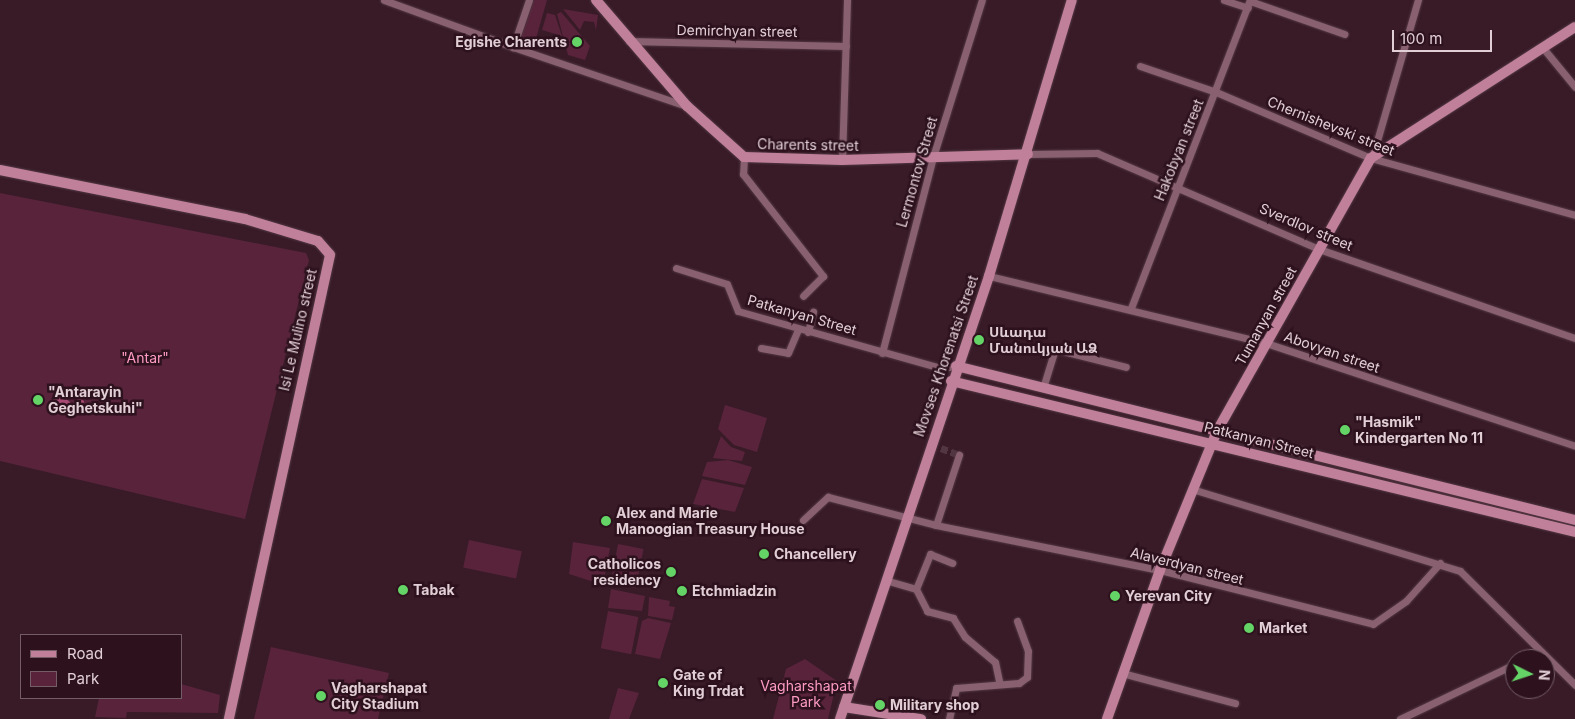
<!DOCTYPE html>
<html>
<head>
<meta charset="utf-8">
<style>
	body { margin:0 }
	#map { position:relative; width:1575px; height:719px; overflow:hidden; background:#381b27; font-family:Inter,"Noto Sans Armenian",sans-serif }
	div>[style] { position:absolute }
	.green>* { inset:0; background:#58233b; transform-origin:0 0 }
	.water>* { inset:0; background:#a74b75 }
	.street-tunnel>* { height:7px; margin-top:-3.5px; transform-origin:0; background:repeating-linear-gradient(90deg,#523641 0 7px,transparent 0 10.5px) }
	.roads { filter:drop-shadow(0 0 1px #533843) drop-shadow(0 0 1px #533843) }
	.street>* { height:7px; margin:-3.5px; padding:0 3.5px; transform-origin:3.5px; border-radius:3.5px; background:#896070 }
	.secondary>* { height:10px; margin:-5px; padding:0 5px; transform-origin:5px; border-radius:5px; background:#c1809a }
	.dots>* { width:14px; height:14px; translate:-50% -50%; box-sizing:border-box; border:2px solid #2d121e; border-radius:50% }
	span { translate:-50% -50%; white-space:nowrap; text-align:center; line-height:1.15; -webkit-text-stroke:5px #2d121e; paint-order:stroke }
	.street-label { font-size:14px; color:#e2ced5 }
	.poi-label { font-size:14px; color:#e2ced5; font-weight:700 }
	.right { translate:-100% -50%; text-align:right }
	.left { translate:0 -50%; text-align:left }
	.park-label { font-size:14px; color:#fe9bc4 }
	.legend { position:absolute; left:20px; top:634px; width:162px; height:65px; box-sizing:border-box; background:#2d121e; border:1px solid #755d67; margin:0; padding:6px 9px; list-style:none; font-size:15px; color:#e2ced5 }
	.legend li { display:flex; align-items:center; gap:10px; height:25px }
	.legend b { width:25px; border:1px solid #755d67 }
	.north { position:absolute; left:1505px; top:649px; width:50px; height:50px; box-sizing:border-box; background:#2d121e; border:1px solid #755d67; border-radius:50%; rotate:94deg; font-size:14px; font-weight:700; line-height:20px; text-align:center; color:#e2ced5 }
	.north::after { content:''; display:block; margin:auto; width:18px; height:22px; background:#65d467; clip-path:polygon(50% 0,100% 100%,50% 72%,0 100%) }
	.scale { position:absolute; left:1392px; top:30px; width:100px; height:22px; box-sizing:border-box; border:2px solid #e2ced5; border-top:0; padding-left:6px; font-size:15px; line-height:18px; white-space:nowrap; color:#e2ced5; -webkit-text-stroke:4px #2d121e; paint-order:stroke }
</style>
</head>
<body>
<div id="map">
	<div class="green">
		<div style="clip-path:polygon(534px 0,547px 0,535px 42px,521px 38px)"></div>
		<div style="clip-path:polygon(563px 9px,598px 15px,596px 30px,594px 22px,584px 21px,580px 30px)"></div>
		<div style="clip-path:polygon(561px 12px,590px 46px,585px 60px,568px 55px,557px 14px)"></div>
		<div style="clip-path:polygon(547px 13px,555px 15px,562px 36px,542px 30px)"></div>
		<div style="clip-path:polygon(0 193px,306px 253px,309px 260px,245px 519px,0 461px)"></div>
		<div style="clip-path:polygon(725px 405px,767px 418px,757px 452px,734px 445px,718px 429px)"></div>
		<div style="clip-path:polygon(721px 436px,731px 447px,745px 452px,742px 461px,713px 458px)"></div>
		<div style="clip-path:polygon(728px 460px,752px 467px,745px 485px,702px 476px,707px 462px)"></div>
		<div style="clip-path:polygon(702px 479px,744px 488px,735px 512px,693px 504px)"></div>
		<div style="left:469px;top:540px;width:54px;height:28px;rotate:12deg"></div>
		<div style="clip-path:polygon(573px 542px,610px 548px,603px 585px,569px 574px)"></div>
		<div style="left:618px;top:544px;width:26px;height:40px;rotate:11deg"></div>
		<div style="clip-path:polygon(611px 589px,645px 596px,642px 611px,608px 608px)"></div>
		<div style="clip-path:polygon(649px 597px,670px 601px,669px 606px,675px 607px,672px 620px,648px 616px)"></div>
		<div style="left:608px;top:611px;width:31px;height:38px;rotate:11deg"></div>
		<div style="clip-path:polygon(648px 618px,671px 623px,660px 659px,635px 654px,642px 621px)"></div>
		<div style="clip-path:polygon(271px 647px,389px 673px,378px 719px,254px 719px)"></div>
		<div style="clip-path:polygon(805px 659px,837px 681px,828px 719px,773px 719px,786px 669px)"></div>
		<div style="clip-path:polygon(181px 684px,220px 695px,218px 713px,127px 712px,126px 718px,95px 717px,99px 698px,181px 698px)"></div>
		<div style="clip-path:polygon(618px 688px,639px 693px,629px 719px,609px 719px)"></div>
	</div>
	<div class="water">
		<div style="clip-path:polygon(61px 394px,72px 404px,79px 398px,84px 401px,83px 414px,74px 415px,67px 407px,60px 412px,54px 409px,53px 398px)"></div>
	</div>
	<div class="street-tunnel">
		<div style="left:941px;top:448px;width:19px;rotate:21deg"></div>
	</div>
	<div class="roads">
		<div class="street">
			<div style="left:384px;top:0;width:137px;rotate:20deg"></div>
			<div style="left:529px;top:0;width:50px;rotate:108.8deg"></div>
			<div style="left:513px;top:47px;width:183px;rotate:18.8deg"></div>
			<div style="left:1224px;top:0;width:25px;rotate:18deg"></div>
			<div style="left:1250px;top:1px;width:100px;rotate:19.3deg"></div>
			<div style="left:629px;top:41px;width:217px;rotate:1.3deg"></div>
			<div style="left:1543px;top:48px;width:50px;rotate:50.6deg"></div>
			<div style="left:1140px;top:66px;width:80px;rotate:18.9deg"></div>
			<div style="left:1216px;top:92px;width:168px;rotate:23.1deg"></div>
			<div style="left:1371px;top:158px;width:212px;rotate:15.6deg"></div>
			<div style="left:1028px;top:154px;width:69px;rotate:-0.8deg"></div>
			<div style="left:1097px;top:153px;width:242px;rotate:23.4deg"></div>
			<div style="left:1319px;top:249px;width:271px;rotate:19.2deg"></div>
			<div style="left:744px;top:157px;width:17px;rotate:93deg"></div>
			<div style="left:743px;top:174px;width:130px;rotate:51.9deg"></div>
			<div style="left:823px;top:276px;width:28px;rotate:135deg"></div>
			<div style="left:1372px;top:158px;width:165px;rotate:-73.8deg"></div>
			<div style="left:842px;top:160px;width:160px;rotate:-88.2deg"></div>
			<div style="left:676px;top:268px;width:53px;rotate:17.4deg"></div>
			<div style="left:727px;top:284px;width:29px;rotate:68deg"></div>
			<div style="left:738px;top:311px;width:211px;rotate:15.7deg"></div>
			<div style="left:941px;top:368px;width:15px;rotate:-8deg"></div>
			<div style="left:989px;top:276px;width:285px;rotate:13.6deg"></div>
			<div style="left:1266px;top:343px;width:326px;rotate:18.4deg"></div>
			<div style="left:1131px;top:308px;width:330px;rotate:-68.9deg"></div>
			<div style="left:808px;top:332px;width:21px;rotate:-76deg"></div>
			<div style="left:761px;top:348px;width:27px;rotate:10deg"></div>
			<div style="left:788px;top:353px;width:26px;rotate:-67deg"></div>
			<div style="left:882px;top:353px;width:203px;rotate:-75.4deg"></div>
			<div style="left:933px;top:157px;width:164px;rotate:-72.7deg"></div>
			<div style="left:1043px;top:388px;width:41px;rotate:-72.9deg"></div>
			<div style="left:1055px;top:349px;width:73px;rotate:14.2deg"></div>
			<div style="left:1192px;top:489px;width:280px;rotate:17deg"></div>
			<div style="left:1460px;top:571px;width:162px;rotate:44.7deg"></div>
			<div style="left:803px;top:520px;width:34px;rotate:-43deg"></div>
			<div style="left:828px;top:497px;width:112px;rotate:14.5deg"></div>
			<div style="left:936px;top:525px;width:228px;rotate:11.4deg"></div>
			<div style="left:1160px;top:570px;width:220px;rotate:14.2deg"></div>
			<div style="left:1373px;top:624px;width:40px;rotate:-34.9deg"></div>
			<div style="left:1406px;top:601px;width:51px;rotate:-48.2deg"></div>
			<div style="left:936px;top:525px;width:74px;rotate:-71.8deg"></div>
			<div style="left:885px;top:580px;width:32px;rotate:16deg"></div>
			<div style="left:916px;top:589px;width:25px;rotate:63deg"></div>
			<div style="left:927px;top:611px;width:27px;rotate:15deg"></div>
			<div style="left:953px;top:618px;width:22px;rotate:58deg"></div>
			<div style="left:965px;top:637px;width:39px;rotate:40deg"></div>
			<div style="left:995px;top:662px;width:19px;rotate:78deg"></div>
			<div style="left:916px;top:589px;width:38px;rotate:-68deg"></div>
			<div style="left:930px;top:554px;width:24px;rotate:22deg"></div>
			<div style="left:1526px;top:659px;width:17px;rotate:-25deg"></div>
			<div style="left:1122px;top:673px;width:117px;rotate:14.9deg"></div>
			<div style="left:949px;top:719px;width:32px;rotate:-77deg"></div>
			<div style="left:956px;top:688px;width:63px;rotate:-4.5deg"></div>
			<div style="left:1019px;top:683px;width:10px;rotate:-37deg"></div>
			<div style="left:1027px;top:677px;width:26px;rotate:-88deg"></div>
			<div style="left:1028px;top:651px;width:32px;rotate:-110deg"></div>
			<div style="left:1400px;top:719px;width:127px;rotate:-25.6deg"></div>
		</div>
		<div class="secondary">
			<div style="left:596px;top:0;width:140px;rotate:49.4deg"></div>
			<div style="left:687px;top:106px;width:76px;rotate:41.8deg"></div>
			<div style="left:744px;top:157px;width:98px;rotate:1.8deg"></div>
			<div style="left:842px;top:160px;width:186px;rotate:-1.8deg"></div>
			<div style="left:0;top:170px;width:250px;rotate:11.3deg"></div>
			<div style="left:245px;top:219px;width:76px;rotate:16.8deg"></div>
			<div style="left:318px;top:241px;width:18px;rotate:49deg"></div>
			<div style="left:330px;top:255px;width:475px;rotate:102.3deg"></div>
			<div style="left:956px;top:366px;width:638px;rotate:13.97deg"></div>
			<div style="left:951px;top:381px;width:642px;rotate:13.6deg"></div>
			<div style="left:844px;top:707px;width:78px;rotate:8.9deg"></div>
			<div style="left:840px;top:719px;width:467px;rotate:-71.4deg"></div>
			<div style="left:989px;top:276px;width:288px;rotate:-73.3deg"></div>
			<div style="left:1107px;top:719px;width:158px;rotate:-70.4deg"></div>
			<div style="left:1160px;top:570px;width:150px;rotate:-67.7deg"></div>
			<div style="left:1217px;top:431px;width:313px;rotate:-60.6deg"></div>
			<div style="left:1371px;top:158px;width:242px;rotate:-32.7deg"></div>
		</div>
	</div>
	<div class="dots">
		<div style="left:577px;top:42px;background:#65d467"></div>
		<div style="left:979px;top:340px;background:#65d467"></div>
		<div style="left:38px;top:400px;background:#65d467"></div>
		<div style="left:1345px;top:430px;background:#65d467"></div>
		<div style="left:606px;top:521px;background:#65d467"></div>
		<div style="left:764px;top:554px;background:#65d467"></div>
		<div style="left:671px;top:572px;background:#65d467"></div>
		<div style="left:403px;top:590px;background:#65d467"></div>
		<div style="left:682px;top:591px;background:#65d467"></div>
		<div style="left:1115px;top:596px;background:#65d467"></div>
		<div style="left:1249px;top:628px;background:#65d467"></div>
		<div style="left:663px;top:683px;background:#65d467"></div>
		<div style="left:321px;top:696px;background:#65d467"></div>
		<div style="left:880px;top:705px;background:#65d467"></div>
	</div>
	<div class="street-label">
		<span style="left:737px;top:31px;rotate:1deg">Demirchyan street</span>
		<span style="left:1331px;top:126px;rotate:22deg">Chernishevski street</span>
		<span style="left:808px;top:145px;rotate:1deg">Charents street</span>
		<span style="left:1179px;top:150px;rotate:-68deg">Hakobyan street</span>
		<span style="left:917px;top:172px;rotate:-74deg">Lermontov Street</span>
		<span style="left:1306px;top:227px;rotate:23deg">Sverdlov street</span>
		<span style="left:802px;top:315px;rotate:16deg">Patkanyan Street</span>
		<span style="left:1266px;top:316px;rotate:-61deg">Tumanyan street</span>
		<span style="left:298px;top:330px;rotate:-77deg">Isi Le Mulino street</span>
		<span style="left:1332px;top:352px;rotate:19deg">Abovyan street</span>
		<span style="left:946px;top:356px;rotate:-71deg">Movses Khorenatsi Street</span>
		<span style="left:1259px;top:440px;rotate:14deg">Patkanyan Street</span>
		<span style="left:1187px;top:566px;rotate:14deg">Alaverdyan street</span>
	</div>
	<div class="poi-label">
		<span class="right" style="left:567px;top:42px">Egishe Charents</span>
		<span class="left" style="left:989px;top:340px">Սևադա<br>Մանուկյան ԱՁ</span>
		<span class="left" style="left:48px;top:400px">"Antarayin<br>Geghetskuhi"</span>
		<span class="left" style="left:1355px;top:430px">"Hasmik"<br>Kindergarten No 11</span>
		<span class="left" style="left:616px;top:521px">Alex and Marie<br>Manoogian Treasury House</span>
		<span class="left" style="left:774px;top:554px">Chancellery</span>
		<span class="right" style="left:661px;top:572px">Catholicos<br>residency</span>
		<span class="left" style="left:413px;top:590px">Tabak</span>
		<span class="left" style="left:692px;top:591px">Etchmiadzin</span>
		<span class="left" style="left:1125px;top:596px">Yerevan City</span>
		<span class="left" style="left:1259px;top:628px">Market</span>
		<span class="left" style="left:673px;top:683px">Gate of<br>King Trdat</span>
		<span class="left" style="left:331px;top:696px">Vagharshapat<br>City Stadium</span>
		<span class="left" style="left:890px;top:705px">Military shop</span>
	</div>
	<div class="park-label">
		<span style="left:145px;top:358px">"Antar"</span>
		<span style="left:806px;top:694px">Vagharshapat<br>Park</span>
	</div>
	<ul class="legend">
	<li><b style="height:6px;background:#c1809a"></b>Road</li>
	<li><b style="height:14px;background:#58233b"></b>Park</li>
	</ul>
	<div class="north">N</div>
	<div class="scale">100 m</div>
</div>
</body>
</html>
